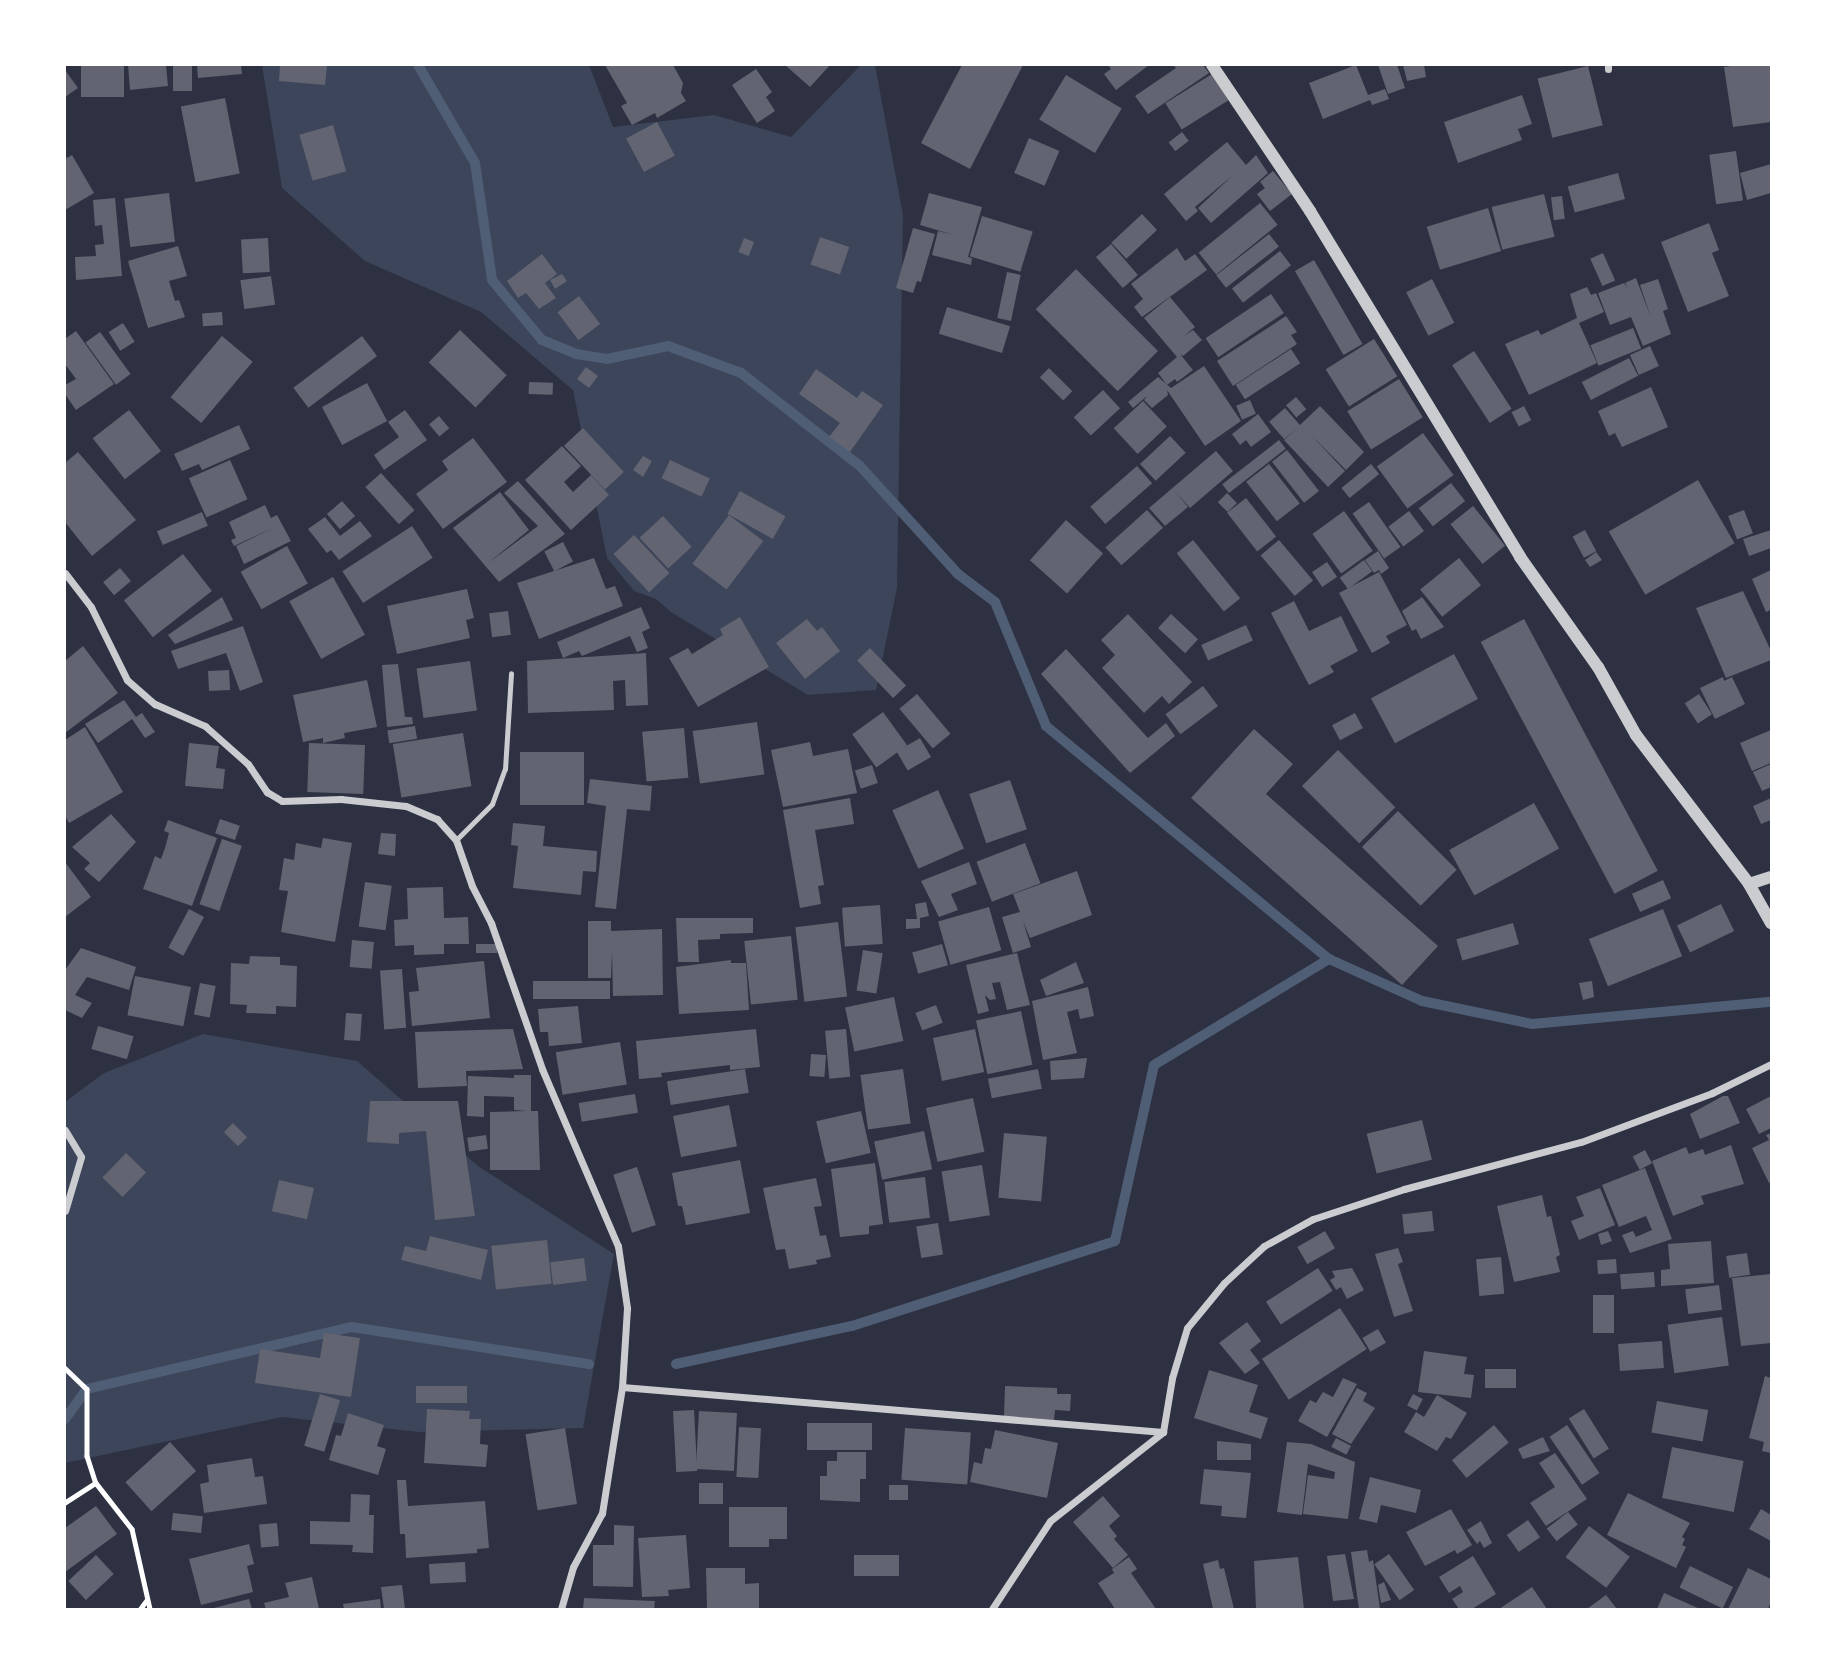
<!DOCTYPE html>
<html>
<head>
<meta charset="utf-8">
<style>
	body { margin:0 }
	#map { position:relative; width:1836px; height:1674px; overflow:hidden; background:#2d3142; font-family:"Roboto Condensed",sans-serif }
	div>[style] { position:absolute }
	.green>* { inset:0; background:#3c4559 }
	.stream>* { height:10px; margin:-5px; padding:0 5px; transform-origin:5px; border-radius:5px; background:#4f5d75 }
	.building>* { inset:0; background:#626471; transform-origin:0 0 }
	.path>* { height:4.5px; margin:-2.25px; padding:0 2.25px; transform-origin:2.25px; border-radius:2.25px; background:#fff }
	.service>* { height:5px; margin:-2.5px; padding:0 2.5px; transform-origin:2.5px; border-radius:2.5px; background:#caccd0 }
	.minor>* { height:7px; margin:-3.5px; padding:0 3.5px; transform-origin:3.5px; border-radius:3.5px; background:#caccd0 }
	.tertiary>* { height:12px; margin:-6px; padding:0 6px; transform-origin:6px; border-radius:6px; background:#caccd0 }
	span { translate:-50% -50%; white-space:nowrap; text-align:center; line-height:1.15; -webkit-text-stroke:5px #fff; paint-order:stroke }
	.frame { position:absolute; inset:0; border:66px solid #fff; pointer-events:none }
</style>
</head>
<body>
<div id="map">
	<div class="green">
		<div style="clip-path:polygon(262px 65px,589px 65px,613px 127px,714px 115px,791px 137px,861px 65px,875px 65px,903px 215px,897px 588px,876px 690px,808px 695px,671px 612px,656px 599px,634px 591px,607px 558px,573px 390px,481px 312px,365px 261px,282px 188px)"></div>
		<div style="clip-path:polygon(203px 1034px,357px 1061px,478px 1166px,614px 1254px,583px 1428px,419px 1432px,282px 1417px,65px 1463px,65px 1102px,104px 1073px)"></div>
	</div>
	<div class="stream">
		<div style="left:418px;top:65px;width:113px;rotate:59.8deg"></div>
		<div style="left:475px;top:163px;width:118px;rotate:81.7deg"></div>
		<div style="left:492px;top:280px;width:78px;rotate:50.2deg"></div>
		<div style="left:542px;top:340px;width:37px;rotate:22deg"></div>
		<div style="left:576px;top:354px;width:31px;rotate:9deg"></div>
		<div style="left:607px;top:359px;width:62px;rotate:-12deg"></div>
		<div style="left:668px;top:346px;width:78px;rotate:20.3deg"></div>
		<div style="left:741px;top:373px;width:151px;rotate:38deg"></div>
		<div style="left:860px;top:466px;width:146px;rotate:47.8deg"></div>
		<div style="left:958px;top:574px;width:46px;rotate:37.1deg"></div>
		<div style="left:995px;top:602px;width:134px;rotate:67.6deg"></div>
		<div style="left:1046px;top:726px;width:367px;rotate:39.5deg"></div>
		<div style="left:1329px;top:959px;width:102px;rotate:24.3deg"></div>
		<div style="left:1422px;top:1001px;width:112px;rotate:11.8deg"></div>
		<div style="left:1532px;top:1024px;width:240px;rotate:-5.3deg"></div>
		<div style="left:676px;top:1364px;width:180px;rotate:-12.2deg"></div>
		<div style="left:852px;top:1326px;width:276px;rotate:-17.9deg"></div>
		<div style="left:1115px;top:1241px;width:180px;rotate:-77.5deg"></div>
		<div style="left:1154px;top:1065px;width:205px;rotate:-31.2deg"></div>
		<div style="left:65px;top:1419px;width:37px;rotate:-54deg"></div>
		<div style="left:87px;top:1389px;width:272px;rotate:-13.2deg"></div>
		<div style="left:352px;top:1327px;width:240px;rotate:8.9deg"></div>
	</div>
	<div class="building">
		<div style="left:81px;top:65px;width:43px;height:32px"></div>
		<div style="clip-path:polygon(128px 65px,166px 65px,168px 86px,130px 90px)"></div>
		<div style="left:173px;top:65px;width:19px;height:26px"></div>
		<div style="clip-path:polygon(197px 65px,241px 65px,242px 74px,198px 78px)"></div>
		<div style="clip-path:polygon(280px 65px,327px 65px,325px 85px,279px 81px)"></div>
		<div style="clip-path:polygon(605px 65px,673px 65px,683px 83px,681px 93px,686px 101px,657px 118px,655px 113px,632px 125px,621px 106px,627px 103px)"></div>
		<div style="clip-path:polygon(785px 65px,830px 65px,810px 87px)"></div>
		<div style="clip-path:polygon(962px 65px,1023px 65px,970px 169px,921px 143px)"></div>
		<div style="clip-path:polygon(1108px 65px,1149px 65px,1116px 90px,1104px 74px,1111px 69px)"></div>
		<div style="clip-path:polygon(1173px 65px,1203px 65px,1209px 73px,1148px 114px,1135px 96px,1176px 68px)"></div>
		<div style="clip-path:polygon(1356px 65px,1368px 95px,1385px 89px,1389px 99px,1372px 105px,1370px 100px,1323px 119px,1309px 83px)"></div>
		<div style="clip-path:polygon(1378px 65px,1397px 65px,1405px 88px,1388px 94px)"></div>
		<div style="clip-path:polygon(1403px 65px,1424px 65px,1426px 77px,1407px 81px)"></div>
		<div style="clip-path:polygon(1737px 65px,1771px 65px,1771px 122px,1733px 127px,1724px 67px)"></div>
		<div style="left:1588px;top:66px;width:61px;height:52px;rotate:76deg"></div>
		<div style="clip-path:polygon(756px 69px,772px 92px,766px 97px,775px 111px,757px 123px,732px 85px)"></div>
		<div style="clip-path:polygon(65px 70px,78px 88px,65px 97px)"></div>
		<div style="left:1212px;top:74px;width:31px;height:55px;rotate:58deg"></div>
		<div style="left:1066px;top:75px;width:65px;height:52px;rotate:31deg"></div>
		<div style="clip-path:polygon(1522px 95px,1532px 124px,1518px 129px,1522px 140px,1458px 163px,1444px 122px)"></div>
		<div style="left:225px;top:98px;width:77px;height:45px;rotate:79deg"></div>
		<div style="left:657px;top:122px;width:38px;height:35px;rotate:62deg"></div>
		<div style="left:333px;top:125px;width:48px;height:35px;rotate:74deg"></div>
		<div style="left:1182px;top:132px;width:11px;height:17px;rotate:52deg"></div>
		<div style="left:1029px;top:138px;width:33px;height:38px;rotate:23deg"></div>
		<div style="clip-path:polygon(1227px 142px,1246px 165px,1256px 155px,1268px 173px,1211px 223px,1198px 208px,1232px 176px,1195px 207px,1198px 211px,1186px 221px,1164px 194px)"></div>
		<div style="left:1736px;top:151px;width:50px;height:27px;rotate:82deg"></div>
		<div style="clip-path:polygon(65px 155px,67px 158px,72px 155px,94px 193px,65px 210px)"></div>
		<div style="clip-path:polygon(1771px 164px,1771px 193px,1747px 200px,1740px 173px)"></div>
		<div style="clip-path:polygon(1273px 171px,1292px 194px,1270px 211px,1257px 194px,1265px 188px,1260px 182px)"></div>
		<div style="left:1618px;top:173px;width:27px;height:52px;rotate:75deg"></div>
		<div style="left:169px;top:193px;width:49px;height:45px;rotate:83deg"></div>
		<div style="clip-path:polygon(929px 193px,982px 207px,968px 257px,972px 258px,971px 265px,932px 255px,938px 231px,954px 235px,920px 225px)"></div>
		<div style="left:1544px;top:194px;width:44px;height:54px;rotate:76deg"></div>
		<div style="left:1562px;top:196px;width:23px;height:11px;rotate:83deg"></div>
		<div style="clip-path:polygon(115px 198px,122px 276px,76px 280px,75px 257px,96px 256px,95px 245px,104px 244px,102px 225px,95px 226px,93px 200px)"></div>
		<div style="left:1260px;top:203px;width:28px;height:79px;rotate:51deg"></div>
		<div style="left:1488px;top:208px;width:45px;height:64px;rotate:73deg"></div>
		<div style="left:1142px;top:214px;width:22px;height:42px;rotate:47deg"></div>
		<div style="left:982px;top:216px;width:53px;height:42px;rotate:17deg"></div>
		<div style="clip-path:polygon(1709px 223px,1719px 250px,1712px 253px,1729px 296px,1688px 312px,1661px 242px)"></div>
		<div style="clip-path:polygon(913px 228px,935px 234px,921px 282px,917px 281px,913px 293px,896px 288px)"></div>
		<div style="left:1269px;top:234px;width:16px;height:67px;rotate:52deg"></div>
		<div style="left:820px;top:237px;width:31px;height:29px;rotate:19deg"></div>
		<div style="left:268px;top:238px;width:34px;height:27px;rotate:87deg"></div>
		<div style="left:744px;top:238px;width:11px;height:15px;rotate:22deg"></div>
		<div style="left:1111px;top:244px;width:41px;height:20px;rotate:49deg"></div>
		<div style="clip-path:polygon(178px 246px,187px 276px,169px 281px,175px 301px,179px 300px,185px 317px,148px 328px,128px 261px)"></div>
		<div style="clip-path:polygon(1177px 248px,1185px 261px,1195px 254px,1207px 270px,1142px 317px,1134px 307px,1143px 299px,1131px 284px)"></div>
		<div style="left:1280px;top:251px;width:18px;height:61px;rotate:52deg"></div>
		<div style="left:1603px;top:253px;width:30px;height:14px;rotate:66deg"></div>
		<div style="clip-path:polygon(542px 254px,557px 274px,545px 283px,556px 298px,539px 309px,526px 293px,518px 298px,507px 281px)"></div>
		<div style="left:1314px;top:260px;width:97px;height:22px;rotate:60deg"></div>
		<div style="left:1076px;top:269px;width:116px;height:57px;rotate:45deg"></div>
		<div style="left:1007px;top:272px;width:14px;height:47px;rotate:12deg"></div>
		<div style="clip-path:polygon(562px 274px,567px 281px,555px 289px,550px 280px)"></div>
		<div style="left:271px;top:276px;width:29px;height:31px;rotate:82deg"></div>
		<div style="clip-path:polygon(1636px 278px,1651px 318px,1640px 285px,1658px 279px,1668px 309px,1663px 311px,1671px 334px,1643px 346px,1631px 317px,1610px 325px,1598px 293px,1624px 283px,1628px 289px,1625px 283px)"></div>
		<div style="left:1432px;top:279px;width:49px;height:29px;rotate:63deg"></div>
		<div style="clip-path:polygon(1587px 287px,1591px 295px,1596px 293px,1604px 312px,1579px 323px,1597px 363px,1529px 395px,1505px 344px,1538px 330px,1541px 335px,1577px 318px,1570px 294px)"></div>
		<div style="left:1271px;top:294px;width:23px;height:79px;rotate:56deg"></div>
		<div style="left:579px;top:296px;width:35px;height:27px;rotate:53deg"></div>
		<div style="clip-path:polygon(1170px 297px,1195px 327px,1184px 336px,1193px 330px,1202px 340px,1183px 356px,1180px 354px,1193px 370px,1177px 382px,1175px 379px,1167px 385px,1158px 373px,1177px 357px,1144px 318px)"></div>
		<div style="left:947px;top:307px;width:66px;height:28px;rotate:17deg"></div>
		<div style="left:222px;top:312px;width:13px;height:20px;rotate:86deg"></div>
		<div style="clip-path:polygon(1286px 316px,1297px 332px,1291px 335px,1297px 344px,1233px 386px,1217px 361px)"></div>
		<div style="left:123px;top:323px;width:22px;height:17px;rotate:58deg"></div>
		<div style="left:1633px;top:328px;width:22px;height:46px;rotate:68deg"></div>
		<div style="left:460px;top:330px;width:65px;height:45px;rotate:44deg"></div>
		<div style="clip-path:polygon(76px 331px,114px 384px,76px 410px,65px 394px,65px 385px,76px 379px,65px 364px,65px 339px)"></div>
		<div style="left:100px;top:332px;width:52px;height:18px;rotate:54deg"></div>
		<div style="left:222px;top:336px;width:40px;height:80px;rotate:40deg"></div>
		<div style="left:362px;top:336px;width:25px;height:86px;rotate:53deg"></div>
		<div style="left:1374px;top:339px;width:44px;height:57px;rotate:58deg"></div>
		<div style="left:1650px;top:346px;width:22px;height:22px;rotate:66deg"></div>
		<div style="left:1291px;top:349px;width:17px;height:66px;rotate:57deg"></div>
		<div style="left:1474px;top:351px;width:69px;height:26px;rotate:57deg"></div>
		<div style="left:1629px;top:358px;width:20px;height:53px;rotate:63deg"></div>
		<div style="clip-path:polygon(1204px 366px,1241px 421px,1205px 446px,1167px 390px,1168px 395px,1152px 408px,1144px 400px,1147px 396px,1133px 408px,1128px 402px,1158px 377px,1171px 388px)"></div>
		<div style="left:586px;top:367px;width:15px;height:15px;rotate:37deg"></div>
		<div style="left:1049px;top:368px;width:33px;height:13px;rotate:45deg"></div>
		<div style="clip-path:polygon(816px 369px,857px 398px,862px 391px,883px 405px,850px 452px,829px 437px,840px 423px,799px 394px)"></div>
		<div style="left:1399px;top:379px;width:45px;height:61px;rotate:58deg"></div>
		<div style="left:529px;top:382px;width:24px;height:12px;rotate:2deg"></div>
		<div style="left:367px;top:383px;width:43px;height:51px;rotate:62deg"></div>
		<div style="clip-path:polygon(1651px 387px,1668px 427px,1622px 447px,1615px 433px,1609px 436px,1598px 411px)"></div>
		<div style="left:1103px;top:390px;width:25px;height:40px;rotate:47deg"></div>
		<div style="left:1296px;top:397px;width:16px;height:13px;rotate:50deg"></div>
		<div style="left:1250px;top:400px;width:15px;height:15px;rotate:67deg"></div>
		<div style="left:1143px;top:401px;width:35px;height:40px;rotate:47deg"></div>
		<div style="clip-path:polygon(1320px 406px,1364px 452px,1346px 470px,1311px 435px,1345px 471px,1328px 487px,1284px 440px)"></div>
		<div style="left:1524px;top:406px;width:16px;height:14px;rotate:63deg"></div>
		<div style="left:1285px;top:408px;width:23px;height:21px;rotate:49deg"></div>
		<div style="left:129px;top:410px;width:52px;height:46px;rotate:52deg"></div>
		<div style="clip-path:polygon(405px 410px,427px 440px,384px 470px,374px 455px,399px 437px,388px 422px)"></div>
		<div style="clip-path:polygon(1258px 414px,1271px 432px,1251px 447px,1246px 440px,1240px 445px,1232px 434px)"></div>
		<div style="left:439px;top:416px;width:16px;height:13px;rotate:50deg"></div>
		<div style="clip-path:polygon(239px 425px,250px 449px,202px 470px,199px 464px,182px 471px,174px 454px)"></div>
		<div style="left:583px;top:428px;width:60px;height:26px;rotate:47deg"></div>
		<div style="left:1423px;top:433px;width:52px;height:57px;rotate:54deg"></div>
		<div style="left:1170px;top:436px;width:23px;height:41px;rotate:47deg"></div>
		<div style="clip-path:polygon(473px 438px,507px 482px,443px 529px,416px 494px,448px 470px,442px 461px)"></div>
		<div style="left:1279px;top:440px;width:11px;height:72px;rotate:52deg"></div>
		<div style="clip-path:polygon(562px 446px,581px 466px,564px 482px,573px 492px,591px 475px,609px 495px,571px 530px,525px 480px)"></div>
		<div style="left:1287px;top:450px;width:52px;height:19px;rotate:52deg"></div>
		<div style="clip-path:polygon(1216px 451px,1233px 471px,1190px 508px,1175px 491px,1188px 507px,1165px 526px,1149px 508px)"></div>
		<div style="clip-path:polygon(78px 452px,136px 520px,92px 556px,65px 522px,65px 463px)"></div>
		<div style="clip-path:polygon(643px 456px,652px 461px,643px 477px,633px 470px)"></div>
		<div style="left:230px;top:460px;width:43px;height:45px;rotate:66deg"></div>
		<div style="left:670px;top:460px;width:44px;height:20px;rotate:25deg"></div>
		<div style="left:1269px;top:464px;width:50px;height:29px;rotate:52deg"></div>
		<div style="left:1371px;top:464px;width:13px;height:38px;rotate:51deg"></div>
		<div style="left:1137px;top:466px;width:23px;height:62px;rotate:49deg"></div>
		<div style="left:381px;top:473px;width:50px;height:21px;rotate:48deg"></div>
		<div style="left:1698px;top:480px;width:73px;height:103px;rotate:60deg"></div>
		<div style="clip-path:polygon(518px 481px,565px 534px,499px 582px,453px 528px,500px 492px,529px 530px,488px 563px,538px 526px,504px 493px)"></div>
		<div style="left:1451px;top:483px;width:23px;height:41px;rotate:52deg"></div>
		<div style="left:740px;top:491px;width:52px;height:26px;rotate:29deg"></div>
		<div style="left:1227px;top:493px;width:14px;height:13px;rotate:45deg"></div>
		<div style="left:1246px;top:498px;width:49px;height:24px;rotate:52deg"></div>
		<div style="left:342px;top:501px;width:20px;height:20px;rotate:49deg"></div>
		<div style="left:1369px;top:502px;width:55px;height:20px;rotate:55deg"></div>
		<div style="clip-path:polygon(265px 505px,271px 518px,277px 515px,291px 541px,244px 564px,236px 546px,277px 526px,234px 546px,231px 540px,236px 538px,229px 522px)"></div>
		<div style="left:1473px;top:506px;width:51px;height:29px;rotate:51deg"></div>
		<div style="left:1147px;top:510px;width:24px;height:56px;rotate:48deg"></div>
		<div style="left:1744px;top:510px;width:25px;height:17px;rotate:69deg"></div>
		<div style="left:1344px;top:511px;width:49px;height:39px;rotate:54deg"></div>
		<div style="left:1409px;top:511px;width:25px;height:26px;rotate:53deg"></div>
		<div style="left:202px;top:512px;width:15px;height:49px;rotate:67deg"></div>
		<div style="left:729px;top:515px;width:43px;height:61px;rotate:37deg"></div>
		<div style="left:663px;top:516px;width:42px;height:32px;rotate:47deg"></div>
		<div style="clip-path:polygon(325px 517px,340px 536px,360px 521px,372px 536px,339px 560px,331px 550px,327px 553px,308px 529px)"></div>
		<div style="left:1066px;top:520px;width:50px;height:54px;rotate:42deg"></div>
		<div style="left:412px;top:526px;width:38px;height:83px;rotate:57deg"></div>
		<div style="left:1585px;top:530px;width:24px;height:14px;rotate:62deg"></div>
		<div style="clip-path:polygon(1771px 530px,1771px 548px,1749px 556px,1743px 539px)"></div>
		<div style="left:634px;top:535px;width:52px;height:28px;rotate:47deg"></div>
		<div style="left:1193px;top:540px;width:75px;height:21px;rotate:51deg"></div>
		<div style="left:1279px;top:540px;width:53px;height:24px;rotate:50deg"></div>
		<div style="left:563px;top:542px;width:22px;height:21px;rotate:63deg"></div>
		<div style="left:287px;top:546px;width:43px;height:53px;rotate:61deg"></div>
		<div style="clip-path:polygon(1378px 551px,1389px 568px,1381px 574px,1379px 570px,1374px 573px,1365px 560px)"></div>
		<div style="clip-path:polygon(1596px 552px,1602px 560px,1590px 567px,1585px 560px)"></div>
		<div style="left:183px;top:554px;width:47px;height:75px;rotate:52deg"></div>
		<div style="clip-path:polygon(594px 558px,606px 589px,615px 586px,623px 606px,539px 639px,517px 583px)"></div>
		<div style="left:1459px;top:558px;width:35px;height:50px;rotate:51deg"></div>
		<div style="left:1364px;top:560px;width:14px;height:30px;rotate:54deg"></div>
		<div style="left:1327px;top:562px;width:18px;height:18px;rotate:56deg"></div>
		<div style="left:120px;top:568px;width:17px;height:22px;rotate:50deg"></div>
		<div style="clip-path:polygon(1771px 570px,1771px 610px,1766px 612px,1752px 579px)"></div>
		<div style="clip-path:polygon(1379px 572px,1407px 625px,1386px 636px,1390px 643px,1372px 653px,1339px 593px)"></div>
		<div style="left:333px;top:577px;width:66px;height:50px;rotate:61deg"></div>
		<div style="clip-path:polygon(467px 589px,474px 618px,466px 620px,470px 638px,397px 654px,387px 606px)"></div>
		<div style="clip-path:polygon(1743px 591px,1771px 651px,1771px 660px,1726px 678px,1696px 608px)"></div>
		<div style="clip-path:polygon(222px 597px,233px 620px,175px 644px,168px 635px)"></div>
		<div style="clip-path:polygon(1422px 597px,1444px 627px,1421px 639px,1416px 629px,1412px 631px,1402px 611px)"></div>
		<div style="clip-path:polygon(1294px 601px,1309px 631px,1341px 616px,1358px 651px,1330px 666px,1334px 672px,1309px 685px,1271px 613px)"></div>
		<div style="clip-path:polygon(641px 607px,650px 628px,642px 632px,648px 648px,637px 652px,630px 636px,582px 656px,579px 651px,563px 658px,557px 642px)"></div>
		<div style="left:508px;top:611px;width:24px;height:19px;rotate:83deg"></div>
		<div style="clip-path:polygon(1128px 614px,1192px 682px,1169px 704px,1162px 696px,1144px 713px,1102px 668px,1115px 655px,1101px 640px)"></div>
		<div style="left:1171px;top:614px;width:37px;height:19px;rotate:43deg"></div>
		<div style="clip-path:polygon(740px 617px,769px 667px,698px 707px,669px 658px,688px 648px,692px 654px,723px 635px,720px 629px)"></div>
		<div style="clip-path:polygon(807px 619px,817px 631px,822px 627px,840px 651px,805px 679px,776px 643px)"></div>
		<div style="left:1524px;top:619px;width:285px;height:49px;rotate:62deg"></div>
		<div style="left:1246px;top:625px;width:17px;height:49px;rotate:66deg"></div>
		<div style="clip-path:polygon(243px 626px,263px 682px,240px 691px,226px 653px,178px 669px,171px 651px)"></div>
		<div style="clip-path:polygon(83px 646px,118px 693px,65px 733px,65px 661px)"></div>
		<div style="left:870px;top:648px;width:52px;height:18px;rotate:46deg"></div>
		<div style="clip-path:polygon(1066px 649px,1148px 738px,1166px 723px,1175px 736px,1130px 773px,1041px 674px)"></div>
		<div style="clip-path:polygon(646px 653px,648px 705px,626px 706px,625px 680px,613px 681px,614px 710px,528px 713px,527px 661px)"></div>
		<div style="left:1454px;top:654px;width:51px;height:94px;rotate:62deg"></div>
		<div style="left:470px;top:661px;width:50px;height:54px;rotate:82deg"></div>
		<div style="clip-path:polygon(398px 664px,405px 717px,412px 717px,413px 724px,387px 727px,382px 665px)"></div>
		<div style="left:229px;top:670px;width:20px;height:21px;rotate:87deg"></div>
		<div style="clip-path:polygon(1723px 677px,1724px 681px,1732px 677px,1745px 704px,1715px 719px,1700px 688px)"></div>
		<div style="clip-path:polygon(367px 680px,377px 727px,344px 733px,345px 738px,323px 743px,323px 738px,303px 742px,293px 695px)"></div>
		<div style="left:1203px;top:686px;width:25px;height:47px;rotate:53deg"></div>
		<div style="left:917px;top:694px;width:52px;height:23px;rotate:50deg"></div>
		<div style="left:1699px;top:694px;width:24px;height:17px;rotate:57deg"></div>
		<div style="clip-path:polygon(124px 700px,136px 717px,142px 713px,155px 732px,145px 738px,132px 719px,98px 743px,85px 724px)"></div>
		<div style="left:883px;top:712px;width:41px;height:38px;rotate:54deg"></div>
		<div style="left:1355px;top:713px;width:17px;height:26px;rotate:62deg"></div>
		<div style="left:757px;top:722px;width:53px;height:65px;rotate:82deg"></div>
		<div style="left:415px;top:726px;width:13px;height:28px;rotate:81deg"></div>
		<div style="clip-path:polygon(85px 727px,123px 792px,69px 823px,65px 816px,65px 740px)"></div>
		<div style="left:684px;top:728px;width:50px;height:42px;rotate:85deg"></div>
		<div style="clip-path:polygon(1254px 729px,1293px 764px,1266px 794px,1438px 946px,1402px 985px,1191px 798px)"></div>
		<div style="clip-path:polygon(1771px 730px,1771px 763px,1752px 771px,1740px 743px)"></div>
		<div style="left:463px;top:733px;width:54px;height:71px;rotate:81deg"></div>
		<div style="left:920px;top:738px;width:22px;height:27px;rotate:60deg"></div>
		<div style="clip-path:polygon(810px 742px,813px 756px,848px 749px,857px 793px,783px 807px,771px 750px)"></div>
		<div style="clip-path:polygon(189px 743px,219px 746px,216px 768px,225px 769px,223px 789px,185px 786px)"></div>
		<div style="left:309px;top:743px;width:56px;height:49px;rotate:2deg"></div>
		<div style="left:1338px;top:750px;width:81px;height:51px;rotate:45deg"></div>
		<div style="left:520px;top:752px;width:64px;height:53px"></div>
		<div style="clip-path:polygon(1771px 764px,1771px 787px,1762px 791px,1753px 772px)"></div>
		<div style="left:872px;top:765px;width:19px;height:18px;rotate:72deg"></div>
		<div style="clip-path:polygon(590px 779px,652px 786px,650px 811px,627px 809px,616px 909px,595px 907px,606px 806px,587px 803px)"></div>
		<div style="left:1010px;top:780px;width:52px;height:43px;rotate:71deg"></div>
		<div style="left:938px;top:790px;width:64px;height:50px;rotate:66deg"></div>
		<div style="clip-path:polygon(850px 798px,854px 824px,815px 830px,824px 885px,818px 886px,821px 904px,800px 908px,783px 810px)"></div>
		<div style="clip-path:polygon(1771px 798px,1771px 820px,1761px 824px,1753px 806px)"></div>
		<div style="left:1534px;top:803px;width:52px;height:97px;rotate:61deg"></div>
		<div style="left:1398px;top:811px;width:83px;height:51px;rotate:45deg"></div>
		<div style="clip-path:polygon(111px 814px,136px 842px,99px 882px,84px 869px,90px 863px,72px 847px)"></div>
		<div style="left:220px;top:819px;width:21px;height:15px;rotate:19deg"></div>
		<div style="clip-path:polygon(168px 820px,217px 838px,192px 906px,143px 889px,155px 856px,161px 859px,165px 848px,169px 833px,164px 831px)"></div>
		<div style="clip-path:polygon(513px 823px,545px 826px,543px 846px,597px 851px,596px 872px,583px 871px,581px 895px,513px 888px,518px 846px,511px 845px)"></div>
		<div style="clip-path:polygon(381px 833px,396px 834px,395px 856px,378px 854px)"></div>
		<div style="clip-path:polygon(323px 838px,352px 843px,335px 942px,281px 932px,288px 891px,279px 890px,284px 858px,294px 860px,296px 843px,321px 848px)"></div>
		<div style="left:222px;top:839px;width:21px;height:69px;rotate:19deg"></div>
		<div style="left:1025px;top:843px;width:43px;height:52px;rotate:69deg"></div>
		<div style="clip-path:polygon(65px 862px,91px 897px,65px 917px)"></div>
		<div style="clip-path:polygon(969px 862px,977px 884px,951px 894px,958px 910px,939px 917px,921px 881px)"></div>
		<div style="clip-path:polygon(1077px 871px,1092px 915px,1030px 938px,1023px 921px,1031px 947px,1013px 953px,1002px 917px,1020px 912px,1013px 894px)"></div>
		<div style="left:1663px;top:880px;width:20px;height:34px;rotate:66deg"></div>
		<div style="left:365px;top:882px;width:27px;height:45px;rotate:8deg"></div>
		<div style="clip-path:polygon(443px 887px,444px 918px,468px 917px,469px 944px,444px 944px,444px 954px,414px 955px,414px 945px,395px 946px,394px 920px,408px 919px,407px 888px)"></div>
		<div style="clip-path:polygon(926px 902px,929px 916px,920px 918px,920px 928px,906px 929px,906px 919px,917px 919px,915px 904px)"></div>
		<div style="left:1721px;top:904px;width:30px;height:49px;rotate:64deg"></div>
		<div style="left:880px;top:905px;width:39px;height:38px;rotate:86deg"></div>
		<div style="left:989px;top:907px;width:45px;height:53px;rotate:74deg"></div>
		<div style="left:189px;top:909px;width:17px;height:44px;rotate:28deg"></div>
		<div style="left:1663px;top:909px;width:51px;height:80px;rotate:68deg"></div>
		<div style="clip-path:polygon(676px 918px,753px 918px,753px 933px,720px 934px,720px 939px,698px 940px,699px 962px,678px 962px)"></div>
		<div style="clip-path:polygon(588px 921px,611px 921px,611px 931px,662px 929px,663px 995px,613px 996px,612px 952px,611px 978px,588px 978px)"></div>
		<div style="left:838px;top:922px;width:75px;height:43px;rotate:83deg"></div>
		<div style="left:1513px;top:923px;width:22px;height:59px;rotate:74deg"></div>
		<div style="left:791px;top:936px;width:64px;height:47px;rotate:84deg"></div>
		<div style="left:352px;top:940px;width:22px;height:27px;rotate:5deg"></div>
		<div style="left:497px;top:944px;width:9px;height:21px;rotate:90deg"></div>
		<div style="left:942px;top:944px;width:22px;height:31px;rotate:74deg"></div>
		<div style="clip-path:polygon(81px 948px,136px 967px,129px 990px,87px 977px,75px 995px,92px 1003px,82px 1018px,65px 1010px,65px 970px)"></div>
		<div style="left:863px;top:950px;width:20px;height:41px;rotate:9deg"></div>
		<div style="clip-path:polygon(1017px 953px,1030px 1005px,1007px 1010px,1000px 982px,992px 983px,996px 999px,990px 1000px,985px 995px,989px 1011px,978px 1014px,966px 965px)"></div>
		<div style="clip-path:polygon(250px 956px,280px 957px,280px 965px,297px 966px,296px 1007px,276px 1006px,276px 1014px,246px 1013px,247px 1005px,230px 1004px,231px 963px,249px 964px)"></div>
		<div style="clip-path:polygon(731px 960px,731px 963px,746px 963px,749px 1010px,679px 1014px,676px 967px)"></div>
		<div style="clip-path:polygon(484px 961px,490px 1018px,412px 1026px,409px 992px,419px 991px,416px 968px)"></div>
		<div style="clip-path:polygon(1076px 962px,1084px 983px,1046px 996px,1040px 980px)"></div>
		<div style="left:402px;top:969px;width:59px;height:22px;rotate:86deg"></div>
		<div style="left:135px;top:976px;width:57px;height:40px;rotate:11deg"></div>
		<div style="left:533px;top:981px;width:77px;height:18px"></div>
		<div style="clip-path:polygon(1592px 981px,1594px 997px,1583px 1000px,1579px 983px)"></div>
		<div style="left:200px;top:983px;width:16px;height:32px;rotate:11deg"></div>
		<div style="clip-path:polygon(1088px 987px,1094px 1016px,1080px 1019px,1078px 1009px,1067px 1012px,1077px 1053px,1043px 1060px,1032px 1001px)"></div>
		<div style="left:894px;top:997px;width:45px;height:50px;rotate:78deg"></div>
		<div style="left:936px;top:1005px;width:19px;height:22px;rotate:69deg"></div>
		<div style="clip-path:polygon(578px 1006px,582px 1043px,549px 1046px,548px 1032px,540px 1032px,538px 1009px)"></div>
		<div style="left:1021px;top:1011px;width:55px;height:46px;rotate:78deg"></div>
		<div style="left:346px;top:1013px;width:16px;height:27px;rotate:4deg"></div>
		<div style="left:98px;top:1026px;width:37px;height:24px;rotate:16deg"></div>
		<div style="clip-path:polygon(513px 1029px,523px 1069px,466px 1071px,467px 1086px,418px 1088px,415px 1032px)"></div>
		<div style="clip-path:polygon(756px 1029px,760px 1067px,730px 1070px,730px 1065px,661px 1073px,662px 1077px,639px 1079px,636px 1041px)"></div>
		<div style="left:846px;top:1029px;width:48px;height:21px;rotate:85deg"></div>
		<div style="left:975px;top:1029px;width:44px;height:43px;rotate:78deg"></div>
		<div style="left:620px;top:1042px;width:43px;height:65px;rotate:81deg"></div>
		<div style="left:811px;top:1054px;width:15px;height:22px;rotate:4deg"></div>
		<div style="clip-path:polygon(1087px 1058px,1084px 1078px,1051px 1080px,1050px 1061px)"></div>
		<div style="left:745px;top:1069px;width:24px;height:79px;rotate:81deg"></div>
		<div style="left:903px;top:1069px;width:55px;height:43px;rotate:82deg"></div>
		<div style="left:1038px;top:1069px;width:20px;height:51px;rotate:79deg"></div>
		<div style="clip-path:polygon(514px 1075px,531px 1075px,531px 1111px,538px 1111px,540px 1170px,490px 1170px,490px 1112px,527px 1111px,514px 1110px,514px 1097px,484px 1096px,484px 1117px,467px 1116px,468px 1076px,514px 1078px)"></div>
		<div style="left:635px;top:1094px;width:19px;height:57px;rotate:81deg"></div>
		<div style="clip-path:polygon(1723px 1096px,1728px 1096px,1740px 1123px,1700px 1139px,1690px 1114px)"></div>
		<div style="clip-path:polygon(1771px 1096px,1771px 1128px,1759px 1134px,1746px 1109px)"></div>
		<div style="left:973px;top:1098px;width:55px;height:48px;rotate:78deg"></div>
		<div style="clip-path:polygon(370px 1101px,458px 1101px,475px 1216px,435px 1220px,426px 1131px,399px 1133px,399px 1144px,367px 1142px)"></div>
		<div style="left:729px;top:1105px;width:42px;height:57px;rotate:79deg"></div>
		<div style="left:861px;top:1111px;width:43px;height:46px;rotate:77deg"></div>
		<div style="left:1422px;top:1120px;width:41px;height:57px;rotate:76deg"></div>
		<div style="left:233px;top:1123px;width:20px;height:13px;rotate:45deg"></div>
		<div style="left:924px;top:1131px;width:39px;height:51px;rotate:78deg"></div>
		<div style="left:1004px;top:1133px;width:43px;height:65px;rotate:5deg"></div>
		<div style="clip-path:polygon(1771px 1133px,1771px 1182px,1769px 1183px,1752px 1148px,1769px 1140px,1766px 1135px)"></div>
		<div style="left:486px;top:1135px;width:14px;height:19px;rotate:82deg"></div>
		<div style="clip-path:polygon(1731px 1145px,1744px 1184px,1701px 1196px,1704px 1204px,1673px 1216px,1652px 1161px,1686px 1147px,1689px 1154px,1703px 1149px,1705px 1155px)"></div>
		<div style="left:1645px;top:1150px;width:15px;height:14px;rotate:62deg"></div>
		<div style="left:126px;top:1153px;width:28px;height:34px;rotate:44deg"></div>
		<div style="clip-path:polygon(740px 1160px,750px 1213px,686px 1225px,682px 1206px,678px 1206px,672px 1173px)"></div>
		<div style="clip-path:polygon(875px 1163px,883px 1224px,869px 1226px,869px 1234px,840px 1237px,831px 1169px)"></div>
		<div style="left:982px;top:1165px;width:51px;height:41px;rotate:81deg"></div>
		<div style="left:637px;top:1167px;width:61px;height:25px;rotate:72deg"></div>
		<div style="clip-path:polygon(1645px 1168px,1672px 1239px,1630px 1253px,1622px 1235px,1633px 1231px,1636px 1237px,1652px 1230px,1646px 1216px,1619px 1227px,1602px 1185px)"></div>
		<div style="left:925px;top:1177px;width:41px;height:41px;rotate:83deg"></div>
		<div style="clip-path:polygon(816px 1178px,822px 1206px,814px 1207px,820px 1236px,826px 1235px,831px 1257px,816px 1260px,817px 1264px,789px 1269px,785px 1249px,776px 1250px,763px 1188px)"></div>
		<div style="left:279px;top:1180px;width:36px;height:32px;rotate:13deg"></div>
		<div style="clip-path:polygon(1600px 1188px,1615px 1225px,1579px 1240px,1571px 1221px,1584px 1216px,1576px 1197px)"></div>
		<div style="clip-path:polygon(1542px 1195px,1547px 1217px,1551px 1216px,1560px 1255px,1556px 1257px,1560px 1272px,1514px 1282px,1497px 1206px)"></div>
		<div style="left:1432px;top:1211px;width:20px;height:30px;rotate:84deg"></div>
		<div style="left:938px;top:1223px;width:32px;height:22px;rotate:81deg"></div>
		<div style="left:1325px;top:1231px;width:20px;height:32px;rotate:60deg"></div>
		<div style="clip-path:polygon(1608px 1231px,1612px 1241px,1601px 1245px,1598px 1234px)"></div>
		<div style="clip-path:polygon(430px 1236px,488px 1250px,481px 1280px,401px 1260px,405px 1246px,426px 1251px)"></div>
		<div style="left:547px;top:1240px;width:44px;height:56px;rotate:84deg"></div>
		<div style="clip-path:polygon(1711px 1241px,1714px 1283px,1661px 1286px,1661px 1270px,1670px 1269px,1668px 1244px)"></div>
		<div style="clip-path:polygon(1398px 1248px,1403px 1262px,1398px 1264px,1413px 1311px,1394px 1317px,1375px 1254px)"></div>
		<div style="left:1747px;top:1253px;width:22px;height:21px;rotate:82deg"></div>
		<div style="left:1501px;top:1257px;width:37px;height:25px;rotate:85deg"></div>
		<div style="left:584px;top:1258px;width:23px;height:34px;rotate:83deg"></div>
		<div style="left:1616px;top:1259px;width:14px;height:19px;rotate:86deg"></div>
		<div style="left:1318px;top:1268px;width:27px;height:62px;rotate:57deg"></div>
		<div style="clip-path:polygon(1352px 1268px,1364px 1290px,1347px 1299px,1341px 1287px,1336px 1290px,1330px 1280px,1335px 1277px,1332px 1271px)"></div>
		<div style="left:1654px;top:1272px;width:15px;height:34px;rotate:86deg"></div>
		<div style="clip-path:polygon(1771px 1274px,1771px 1343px,1741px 1346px,1732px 1278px)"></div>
		<div style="left:1719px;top:1285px;width:25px;height:34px;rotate:83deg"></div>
		<div style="left:1593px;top:1295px;width:21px;height:38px"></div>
		<div style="left:1340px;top:1308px;width:49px;height:93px;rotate:57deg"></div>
		<div style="left:1722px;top:1317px;width:49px;height:55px;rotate:82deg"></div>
		<div style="clip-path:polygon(1247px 1322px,1261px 1341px,1250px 1350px,1260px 1363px,1245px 1374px,1219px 1343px)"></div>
		<div style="left:1378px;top:1329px;width:16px;height:18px;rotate:60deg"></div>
		<div style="clip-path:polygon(324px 1333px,360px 1338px,351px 1397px,255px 1383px,260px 1349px,320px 1358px)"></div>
		<div style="left:1662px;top:1341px;width:27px;height:44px;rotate:86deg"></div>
		<div style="clip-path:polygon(1424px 1351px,1467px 1357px,1464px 1374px,1474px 1375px,1471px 1398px,1418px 1392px)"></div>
		<div style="left:1516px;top:1369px;width:19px;height:31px;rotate:90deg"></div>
		<div style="clip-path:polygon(1209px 1370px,1258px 1385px,1249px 1412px,1268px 1418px,1261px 1439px,1194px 1418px)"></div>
		<div style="clip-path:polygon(1765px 1376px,1771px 1378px,1771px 1453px,1762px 1451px,1764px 1442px,1749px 1438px)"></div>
		<div style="clip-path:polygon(1343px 1378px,1357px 1384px,1327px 1437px,1298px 1421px,1310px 1400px,1316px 1403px,1323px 1392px,1333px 1397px)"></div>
		<div style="left:416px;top:1386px;width:51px;height:17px"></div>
		<div style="clip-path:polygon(1005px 1386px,1057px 1388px,1057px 1394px,1071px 1394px,1070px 1411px,1055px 1410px,1054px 1420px,1004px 1416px)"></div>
		<div style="clip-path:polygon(1357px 1388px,1367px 1393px,1363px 1401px,1375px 1408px,1351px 1444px,1332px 1434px)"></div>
		<div style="left:320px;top:1394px;width:21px;height:54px;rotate:17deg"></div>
		<div style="left:1413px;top:1394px;width:11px;height:13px;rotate:27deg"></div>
		<div style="clip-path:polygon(1437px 1395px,1467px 1413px,1451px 1439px,1446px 1437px,1437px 1451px,1404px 1432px,1416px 1412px,1424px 1417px)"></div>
		<div style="left:1657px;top:1401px;width:52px;height:32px;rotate:10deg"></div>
		<div style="clip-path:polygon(427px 1409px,470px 1411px,469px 1419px,481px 1419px,480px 1444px,488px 1445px,486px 1467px,424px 1463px)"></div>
		<div style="left:1584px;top:1409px;width:47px;height:18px;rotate:58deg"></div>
		<div style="left:694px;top:1410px;width:61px;height:21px;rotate:87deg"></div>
		<div style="left:699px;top:1411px;width:38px;height:58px;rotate:3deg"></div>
		<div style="clip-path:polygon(348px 1413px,384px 1425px,377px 1446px,386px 1449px,378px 1475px,329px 1460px,336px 1435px,341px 1436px)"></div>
		<div style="left:807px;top:1423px;width:65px;height:27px"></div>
		<div style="left:1494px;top:1425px;width:23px;height:55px;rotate:50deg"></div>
		<div style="left:1567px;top:1425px;width:58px;height:21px;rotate:56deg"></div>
		<div style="left:739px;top:1427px;width:22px;height:50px;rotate:3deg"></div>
		<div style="left:565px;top:1428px;width:77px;height:40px;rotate:81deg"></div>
		<div style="left:905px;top:1428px;width:66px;height:52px;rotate:4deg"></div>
		<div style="clip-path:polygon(995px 1430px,1058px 1443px,1047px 1498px,970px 1482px,974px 1462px,982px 1464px,985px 1448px,991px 1449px)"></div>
		<div style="clip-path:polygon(1543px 1437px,1550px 1451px,1523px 1459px,1518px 1449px)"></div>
		<div style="left:1336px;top:1438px;width:17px;height:10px;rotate:28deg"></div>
		<div style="clip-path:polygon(1217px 1441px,1251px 1444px,1251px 1460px,1217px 1460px)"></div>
		<div style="left:170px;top:1442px;width:39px;height:60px;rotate:48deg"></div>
		<div style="clip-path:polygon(1287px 1442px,1311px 1444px,1355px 1462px,1348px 1519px,1303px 1514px,1308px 1475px,1334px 1479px,1335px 1472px,1308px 1464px,1302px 1515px,1277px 1512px)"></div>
		<div style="left:1672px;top:1447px;width:73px;height:52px;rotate:11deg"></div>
		<div style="clip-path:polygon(837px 1452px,866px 1452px,866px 1479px,860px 1479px,860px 1502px,820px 1500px,820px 1476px,827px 1476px,827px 1461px,837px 1461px)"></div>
		<div style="clip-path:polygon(1555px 1453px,1587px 1499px,1546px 1526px,1530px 1503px,1555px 1487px,1539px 1463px)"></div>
		<div style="clip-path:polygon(252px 1458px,255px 1477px,263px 1476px,267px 1504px,204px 1513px,200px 1484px,209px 1482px,207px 1465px)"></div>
		<div style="clip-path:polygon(1204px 1469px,1251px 1473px,1246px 1518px,1221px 1516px,1222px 1506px,1200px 1504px)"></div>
		<div style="clip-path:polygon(1370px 1477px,1421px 1490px,1416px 1513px,1381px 1505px,1377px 1523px,1359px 1519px)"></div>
		<div style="clip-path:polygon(397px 1480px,406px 1480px,408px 1506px,485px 1501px,489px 1548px,477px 1549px,477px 1553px,406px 1558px,405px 1534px,400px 1534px)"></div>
		<div style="left:723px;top:1483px;width:21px;height:24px;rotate:90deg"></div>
		<div style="left:889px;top:1485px;width:19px;height:15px"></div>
		<div style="clip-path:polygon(1628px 1493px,1690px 1523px,1682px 1537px,1685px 1539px,1682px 1545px,1686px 1547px,1676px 1568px,1607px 1535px)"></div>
		<div style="clip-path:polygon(351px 1494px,370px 1495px,369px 1515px,374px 1515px,373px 1553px,352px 1552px,353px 1545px,310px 1544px,310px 1521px,350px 1522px)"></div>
		<div style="clip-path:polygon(1103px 1496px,1120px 1516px,1109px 1526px,1117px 1536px,1114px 1539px,1128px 1555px,1113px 1568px,1073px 1522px)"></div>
		<div style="clip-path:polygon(96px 1506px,117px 1534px,65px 1572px,65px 1528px)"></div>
		<div style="clip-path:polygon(729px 1507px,787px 1507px,787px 1539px,769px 1539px,769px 1547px,729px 1547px)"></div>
		<div style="clip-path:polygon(1451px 1509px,1472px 1545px,1457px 1554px,1455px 1550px,1425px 1566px,1406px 1532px)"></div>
		<div style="clip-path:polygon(1761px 1509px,1771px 1515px,1771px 1541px,1749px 1529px)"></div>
		<div style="left:1568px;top:1512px;width:16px;height:27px;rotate:52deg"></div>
		<div style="left:173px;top:1513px;width:30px;height:17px;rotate:6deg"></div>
		<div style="left:1528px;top:1520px;width:21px;height:26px;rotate:55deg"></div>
		<div style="clip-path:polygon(1481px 1521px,1492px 1543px,1484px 1548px,1480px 1541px,1477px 1544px,1467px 1530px)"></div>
		<div style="left:277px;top:1523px;width:23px;height:18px;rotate:85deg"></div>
		<div style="clip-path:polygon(614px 1525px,634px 1526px,633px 1587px,593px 1586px,593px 1545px,614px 1545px)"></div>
		<div style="left:1589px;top:1526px;width:51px;height:39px;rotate:37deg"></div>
		<div style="clip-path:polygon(686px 1535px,690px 1588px,668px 1590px,669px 1596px,642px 1597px,638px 1538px)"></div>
		<div style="clip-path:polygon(249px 1544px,254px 1564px,247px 1566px,253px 1592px,201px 1605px,189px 1559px)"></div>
		<div style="clip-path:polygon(1367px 1550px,1369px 1562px,1373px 1560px,1380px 1609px,1359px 1609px,1351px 1552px)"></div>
		<div style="clip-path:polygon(1345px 1554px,1354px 1599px,1333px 1601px,1327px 1556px)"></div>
		<div style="left:1389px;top:1554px;width:44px;height:18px;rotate:55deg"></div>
		<div style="left:96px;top:1555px;width:26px;height:38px;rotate:47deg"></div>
		<div style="left:899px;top:1555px;width:21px;height:45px;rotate:90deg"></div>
		<div style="clip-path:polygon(1473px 1556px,1496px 1594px,1472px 1609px,1459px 1609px,1452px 1599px,1463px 1592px,1460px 1586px,1449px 1593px,1439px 1577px)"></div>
		<div style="clip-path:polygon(1129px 1557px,1137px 1569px,1131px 1573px,1156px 1609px,1115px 1609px,1098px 1583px,1114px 1573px,1112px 1569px)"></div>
		<div style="clip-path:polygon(1298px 1557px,1304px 1609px,1256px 1609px,1254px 1561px)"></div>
		<div style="clip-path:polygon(1218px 1560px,1220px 1569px,1224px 1568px,1234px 1609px,1213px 1609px,1203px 1564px)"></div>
		<div style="left:465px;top:1562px;width:20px;height:36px;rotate:87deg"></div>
		<div style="left:1690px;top:1566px;width:48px;height:24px;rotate:26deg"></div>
		<div style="clip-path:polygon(706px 1568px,745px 1568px,745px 1584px,759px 1583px,759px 1609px,707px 1609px)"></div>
		<div style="clip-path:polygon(1748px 1568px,1771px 1579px,1771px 1602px,1768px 1609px,1728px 1609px)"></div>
		<div style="clip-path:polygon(312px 1577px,319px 1609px,266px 1609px,264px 1603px,289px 1597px,285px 1583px)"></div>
		<div style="clip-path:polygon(1384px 1582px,1391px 1600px,1381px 1603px,1378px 1585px)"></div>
		<div style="clip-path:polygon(402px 1585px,405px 1609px,384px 1609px,381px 1587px)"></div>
		<div style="clip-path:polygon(1532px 1587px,1547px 1609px,1499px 1609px)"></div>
		<div style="clip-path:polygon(1664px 1593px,1700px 1609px,1657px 1609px)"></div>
		<div style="clip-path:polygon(1606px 1595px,1617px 1609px,1587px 1609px)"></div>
		<div style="clip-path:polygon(584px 1598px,655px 1601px,654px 1609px,583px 1609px)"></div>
		<div style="clip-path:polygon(249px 1599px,252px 1609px,214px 1609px,214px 1608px)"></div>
		<div style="clip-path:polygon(380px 1599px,381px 1609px,344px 1609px,343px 1604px)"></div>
	</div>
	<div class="path">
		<div style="left:65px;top:1368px;width:30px;rotate:44deg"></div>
		<div style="left:87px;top:1389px;width:67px;rotate:90deg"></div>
		<div style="left:87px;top:1456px;width:28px;rotate:72deg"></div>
		<div style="left:96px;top:1483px;width:37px;rotate:147deg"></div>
		<div style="left:96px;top:1483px;width:58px;rotate:52deg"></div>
		<div style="left:132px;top:1529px;width:82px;rotate:77.3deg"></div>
		<div style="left:140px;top:1609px;width:10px;rotate:-53deg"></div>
	</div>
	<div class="service">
		<div style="left:456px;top:840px;width:51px;rotate:-45deg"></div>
		<div style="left:492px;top:804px;width:37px;rotate:-70deg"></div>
		<div style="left:505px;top:769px;width:96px;rotate:-86.4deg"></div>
	</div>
	<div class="minor">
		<div style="left:1608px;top:65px;width:4px;rotate:90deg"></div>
		<div style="left:65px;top:573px;width:43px;rotate:52.6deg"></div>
		<div style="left:91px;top:607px;width:81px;rotate:63.7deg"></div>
		<div style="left:127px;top:680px;width:37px;rotate:41deg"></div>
		<div style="left:155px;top:704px;width:55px;rotate:23.7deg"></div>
		<div style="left:205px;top:726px;width:57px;rotate:41.5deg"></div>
		<div style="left:248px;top:764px;width:34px;rotate:56deg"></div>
		<div style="left:267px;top:792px;width:17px;rotate:31deg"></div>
		<div style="left:282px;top:801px;width:59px;rotate:-1.9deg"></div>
		<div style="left:341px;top:799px;width:65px;rotate:6.1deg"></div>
		<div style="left:406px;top:806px;width:34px;rotate:23deg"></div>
		<div style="left:437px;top:819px;width:28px;rotate:48deg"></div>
		<div style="left:456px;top:840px;width:49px;rotate:70.8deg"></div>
		<div style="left:472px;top:886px;width:42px;rotate:62.8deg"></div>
		<div style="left:491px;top:923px;width:155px;rotate:70.7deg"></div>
		<div style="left:542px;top:1069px;width:193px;rotate:66.8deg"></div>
		<div style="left:618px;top:1246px;width:63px;rotate:81.7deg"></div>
		<div style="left:627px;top:1308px;width:79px;rotate:93.6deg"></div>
		<div style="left:622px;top:1387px;width:128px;rotate:99deg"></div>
		<div style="left:602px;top:1513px;width:61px;rotate:118.2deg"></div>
		<div style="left:573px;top:1567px;width:44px;rotate:105.9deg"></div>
		<div style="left:65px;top:1130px;width:31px;rotate:59deg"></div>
		<div style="left:81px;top:1157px;width:56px;rotate:106.5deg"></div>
		<div style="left:622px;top:1387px;width:543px;rotate:4.75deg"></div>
		<div style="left:992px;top:1609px;width:105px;rotate:-56.6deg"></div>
		<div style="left:1050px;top:1521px;width:144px;rotate:-38.2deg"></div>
		<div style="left:1163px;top:1432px;width:55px;rotate:-80.5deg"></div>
		<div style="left:1172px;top:1378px;width:52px;rotate:-73.3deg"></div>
		<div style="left:1187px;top:1328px;width:58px;rotate:-50.6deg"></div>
		<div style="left:1224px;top:1283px;width:54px;rotate:-42.8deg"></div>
		<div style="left:1264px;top:1246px;width:56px;rotate:-28.9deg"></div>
		<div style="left:1313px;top:1219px;width:96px;rotate:-18.2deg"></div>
		<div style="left:1404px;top:1189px;width:183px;rotate:-14.9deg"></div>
		<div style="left:1581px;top:1142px;width:140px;rotate:-20.5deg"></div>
		<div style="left:1712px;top:1093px;width:66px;rotate:-26.2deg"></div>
	</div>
	<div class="tertiary">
		<div style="left:1212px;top:65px;width:176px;rotate:56.1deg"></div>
		<div style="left:1310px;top:211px;width:405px;rotate:58.7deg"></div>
		<div style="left:1520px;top:557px;width:135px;rotate:54.7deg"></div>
		<div style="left:1598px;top:667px;width:78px;rotate:60.8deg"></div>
		<div style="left:1636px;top:735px;width:187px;rotate:52.8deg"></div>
		<div style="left:1749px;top:884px;width:45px;rotate:60.6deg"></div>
		<div style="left:1749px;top:884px;width:23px;rotate:-18deg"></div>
	</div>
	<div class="frame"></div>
</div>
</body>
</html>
